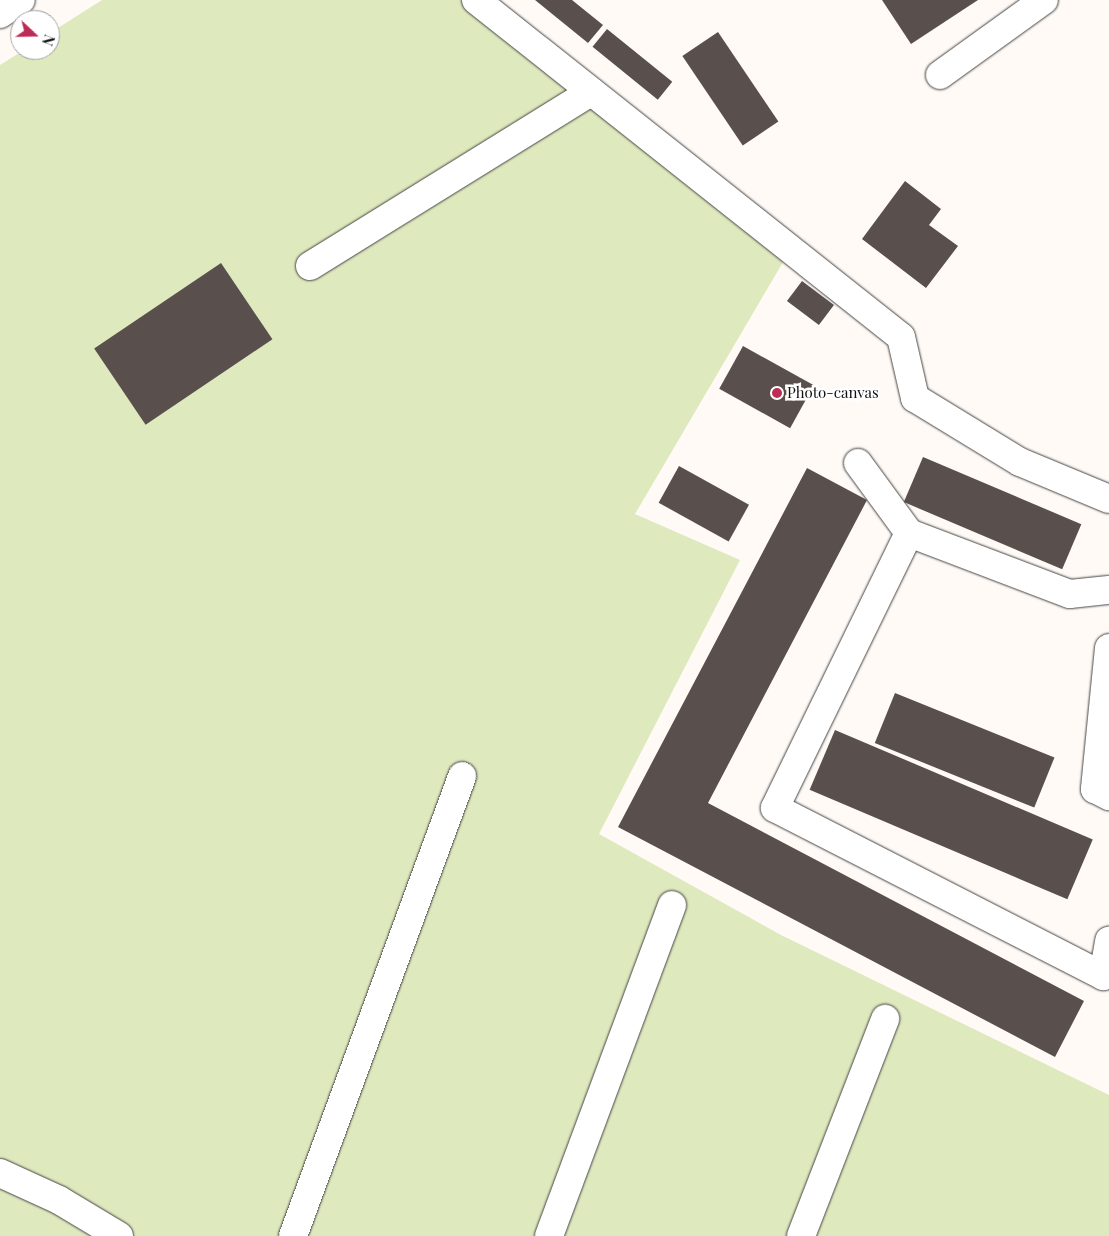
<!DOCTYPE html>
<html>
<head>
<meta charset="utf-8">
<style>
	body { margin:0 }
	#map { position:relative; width:1109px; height:1236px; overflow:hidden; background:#fffaf5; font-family:"Playfair Display",serif }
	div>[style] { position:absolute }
	.green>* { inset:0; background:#dfe9be }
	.building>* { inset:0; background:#594f4d; transform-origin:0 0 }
	.roads { filter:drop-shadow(0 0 1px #444) drop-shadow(0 0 1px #444) }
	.minor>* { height:28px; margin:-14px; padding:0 14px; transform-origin:14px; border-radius:14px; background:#fff }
	.dots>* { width:14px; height:14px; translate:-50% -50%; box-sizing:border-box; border:2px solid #fff; border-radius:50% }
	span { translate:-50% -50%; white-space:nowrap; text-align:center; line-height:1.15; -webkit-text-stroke:5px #fff; paint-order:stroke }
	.poi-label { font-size:15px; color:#111 }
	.left { translate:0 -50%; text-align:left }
	.north { position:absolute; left:10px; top:10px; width:50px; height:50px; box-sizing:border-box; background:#fff; border:1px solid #a0a0a0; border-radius:50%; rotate:111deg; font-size:14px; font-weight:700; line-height:20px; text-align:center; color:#111 }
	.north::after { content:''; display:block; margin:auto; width:18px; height:22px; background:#bd2c56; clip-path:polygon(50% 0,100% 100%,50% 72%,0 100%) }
</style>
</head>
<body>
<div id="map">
	<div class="green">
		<div style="clip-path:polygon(102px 0,463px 0,786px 257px,635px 514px,740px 560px,599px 834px,781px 935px,1109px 1095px,1109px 1236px,0 1236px,0 65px,24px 50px,50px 50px,50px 33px)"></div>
	</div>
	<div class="building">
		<div style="clip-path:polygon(535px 0,572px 0,603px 25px,588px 43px)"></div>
		<div style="clip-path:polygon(882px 0,978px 0,911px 44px)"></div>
		<div style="left:607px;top:29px;width:84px;height:23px;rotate:39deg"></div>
		<div style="left:718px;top:32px;width:108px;height:43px;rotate:56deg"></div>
		<div style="clip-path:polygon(905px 181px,941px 209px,929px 225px,958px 246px,926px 288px,862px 239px)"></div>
		<div style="left:221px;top:263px;width:92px;height:153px;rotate:56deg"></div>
		<div style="left:802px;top:281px;width:40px;height:25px;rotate:37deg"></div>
		<div style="left:743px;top:346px;width:81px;height:49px;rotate:29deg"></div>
		<div style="left:923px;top:457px;width:172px;height:49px;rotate:23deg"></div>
		<div style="left:679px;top:466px;width:80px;height:42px;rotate:29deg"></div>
		<div style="clip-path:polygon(807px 468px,867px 500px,708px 803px,1084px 1001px,1055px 1057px,618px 827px)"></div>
		<div style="left:895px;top:693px;width:172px;height:54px;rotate:22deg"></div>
		<div style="left:835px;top:730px;width:280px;height:65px;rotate:23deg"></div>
	</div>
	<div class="roads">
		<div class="minor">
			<div style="left:476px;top:0;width:542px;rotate:38.41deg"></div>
			<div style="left:901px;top:337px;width:63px;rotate:77.1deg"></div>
			<div style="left:915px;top:398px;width:123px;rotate:31.4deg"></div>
			<div style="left:1020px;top:462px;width:96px;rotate:22.6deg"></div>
			<div style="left:0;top:14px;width:25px;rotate:-34deg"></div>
			<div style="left:940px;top:75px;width:128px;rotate:-35.8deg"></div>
			<div style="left:310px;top:266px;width:331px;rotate:-31.8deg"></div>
			<div style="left:858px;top:463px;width:87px;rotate:53.9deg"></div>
			<div style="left:909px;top:533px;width:172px;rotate:20.8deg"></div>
			<div style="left:1070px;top:594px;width:39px;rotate:-6deg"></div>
			<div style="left:909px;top:533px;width:306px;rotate:116deg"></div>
			<div style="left:775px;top:808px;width:369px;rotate:27.1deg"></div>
			<div style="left:1103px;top:976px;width:36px;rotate:-80deg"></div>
			<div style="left:1109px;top:648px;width:142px;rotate:95.7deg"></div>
			<div style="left:1095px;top:789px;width:16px;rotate:27deg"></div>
			<div style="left:0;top:1173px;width:65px;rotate:24.6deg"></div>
			<div style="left:59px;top:1200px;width:70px;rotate:31deg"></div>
			<div style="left:293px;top:1236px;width:490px;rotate:-69.8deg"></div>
			<div style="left:549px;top:1236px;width:353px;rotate:-69.6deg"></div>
			<div style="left:801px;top:1236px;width:233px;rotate:-68.8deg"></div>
		</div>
	</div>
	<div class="dots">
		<div style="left:777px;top:393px;background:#bd2c56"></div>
	</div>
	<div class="poi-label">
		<span class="left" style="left:787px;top:393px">Photo-canvas</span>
	</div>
	<div class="north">N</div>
</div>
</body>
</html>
